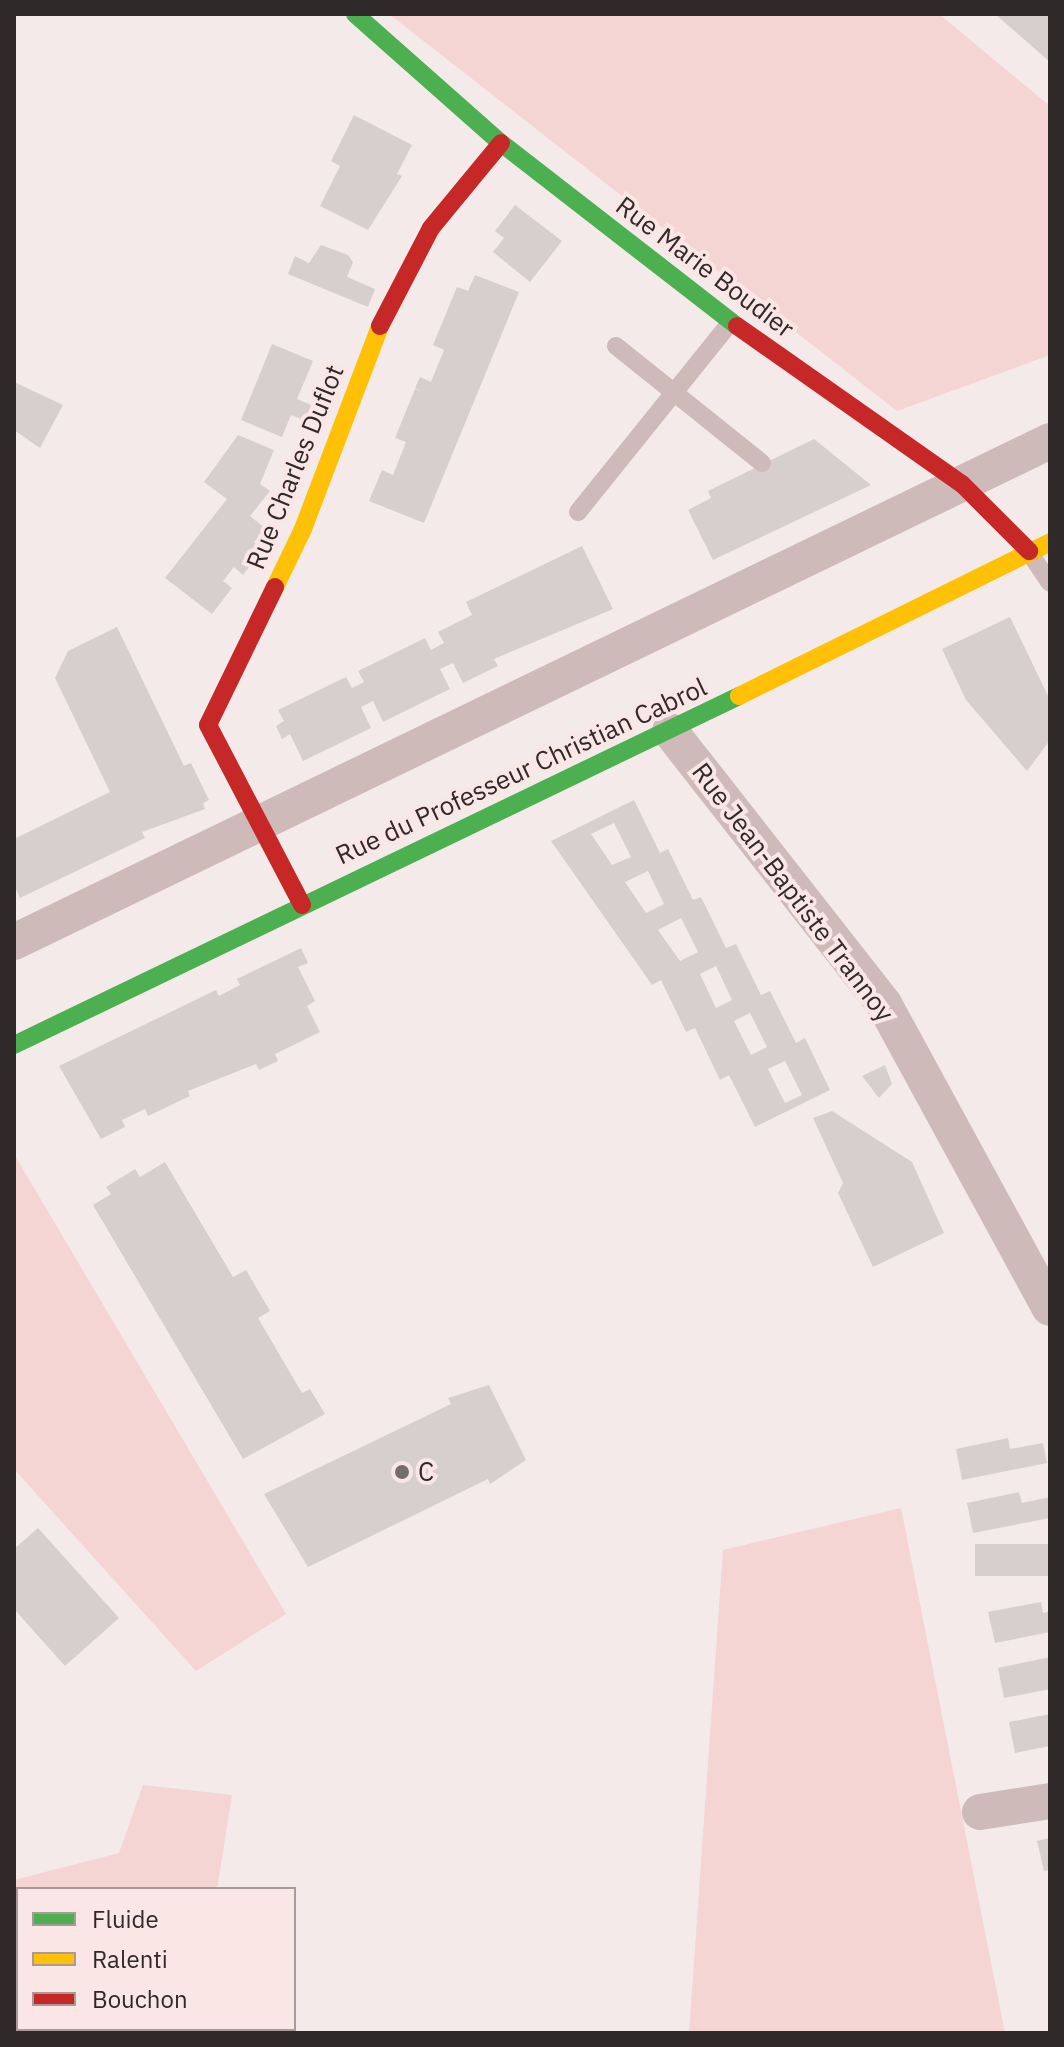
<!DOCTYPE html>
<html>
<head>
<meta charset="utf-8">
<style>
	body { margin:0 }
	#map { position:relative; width:1064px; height:2047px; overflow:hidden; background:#f4eaea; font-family:"IBM Plex Sans",sans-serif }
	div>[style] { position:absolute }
	.green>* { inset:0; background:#f5d4d4 }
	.building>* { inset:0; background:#d7cfce; transform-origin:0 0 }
	.lane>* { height:18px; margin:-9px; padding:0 9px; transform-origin:9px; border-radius:9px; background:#cfbaba }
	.street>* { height:36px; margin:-18px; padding:0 18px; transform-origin:18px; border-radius:18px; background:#cfbaba }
	.fast>* { height:18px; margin:-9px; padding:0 9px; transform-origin:9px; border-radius:9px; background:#4caf50 }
	.slow>* { height:18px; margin:-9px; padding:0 9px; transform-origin:9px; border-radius:9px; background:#ffc107 }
	.jam>* { height:18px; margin:-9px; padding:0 9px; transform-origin:9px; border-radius:9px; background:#c62828 }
	.dots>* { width:22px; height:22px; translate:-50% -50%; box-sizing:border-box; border:4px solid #f9e6e5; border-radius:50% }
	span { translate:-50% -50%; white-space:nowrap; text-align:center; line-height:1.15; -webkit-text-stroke:8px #f9e6e5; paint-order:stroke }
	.street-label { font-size:26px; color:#302929 }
	.poi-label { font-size:26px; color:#302929 }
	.left { translate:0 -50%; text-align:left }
	.frame { position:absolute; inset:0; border:16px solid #302929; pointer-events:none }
	.legend { position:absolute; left:16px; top:1887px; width:280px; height:144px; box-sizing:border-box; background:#f9e6e5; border:2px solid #a99a9a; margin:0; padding:10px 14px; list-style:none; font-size:24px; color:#302929 }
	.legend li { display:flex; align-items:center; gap:16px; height:40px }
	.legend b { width:40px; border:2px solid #a99a9a }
</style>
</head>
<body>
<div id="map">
	<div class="green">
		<div style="clip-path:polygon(389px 14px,939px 14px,1050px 106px,1050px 355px,897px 411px)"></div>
		<div style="clip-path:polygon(14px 1154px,286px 1614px,196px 1671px,14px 1469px)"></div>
		<div style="clip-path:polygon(901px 1508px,1005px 2033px,689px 2033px,723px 1550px)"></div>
		<div style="clip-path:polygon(143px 1785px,232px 1795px,217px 1889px,18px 1889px,18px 2029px,196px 2029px,195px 2033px,14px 2033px,14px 1880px,119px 1853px)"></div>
	</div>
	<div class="building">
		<div style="clip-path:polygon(995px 14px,1050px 14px,1050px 62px)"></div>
		<div style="clip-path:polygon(354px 115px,412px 145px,397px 174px,402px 176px,368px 230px,320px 206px,340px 166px,331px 161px)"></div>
		<div style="clip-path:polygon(515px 205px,562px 241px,530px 282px,493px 252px,504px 238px,495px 231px)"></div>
		<div style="clip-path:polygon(321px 245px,348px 255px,353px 262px,347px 277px,375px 289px,368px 307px,288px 274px,295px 256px,309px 263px)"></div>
		<div style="clip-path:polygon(475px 275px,519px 292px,424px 523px,369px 501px,382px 470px,393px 475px,406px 442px,395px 438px,415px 389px,421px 391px,415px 388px,420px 377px,431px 382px,437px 367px,444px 350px,433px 345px,457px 287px,468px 291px)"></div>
		<div style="clip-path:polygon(272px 344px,313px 361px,297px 399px,325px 411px,319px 426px,291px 415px,282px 437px,241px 420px)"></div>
		<div style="clip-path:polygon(14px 382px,63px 405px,40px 448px,14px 430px)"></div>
		<div style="clip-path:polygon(238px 435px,274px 450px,260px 484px,270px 491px,250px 516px,265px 528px,254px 542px,263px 549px,243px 575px,234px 567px,223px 581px,232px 588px,212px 614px,165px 578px,227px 499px,204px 482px)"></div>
		<div style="clip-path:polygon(814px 439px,871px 485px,713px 560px,688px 510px,711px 498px,708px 491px)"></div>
		<div style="clip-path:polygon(582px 546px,613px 609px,494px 659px,498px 666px,463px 683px,453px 663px,440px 669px,450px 689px,383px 722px,373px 701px,361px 707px,371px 728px,303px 761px,290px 734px,282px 739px,276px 726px,284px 721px,278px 710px,346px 677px,352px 688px,364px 682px,358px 671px,425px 638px,431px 650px,444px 643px,438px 632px,472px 615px,466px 602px)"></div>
		<div style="clip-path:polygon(1010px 617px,1050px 700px,1050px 740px,1027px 771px,966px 700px,942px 649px)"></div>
		<div style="clip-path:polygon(117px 627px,184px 766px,191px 763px,209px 800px,203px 803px,205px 809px,142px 832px,145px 838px,20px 898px,14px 885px,14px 839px,110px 792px,55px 678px,68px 651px)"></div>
		<div style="clip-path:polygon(evenodd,634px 800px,660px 853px,668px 849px,693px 900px,701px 897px,726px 948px,736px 944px,761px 995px,770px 991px,796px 1043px,805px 1038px,830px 1090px,755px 1127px,729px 1075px,720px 1080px,695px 1028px,686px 1032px,661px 980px,652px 985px,551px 841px,634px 800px,614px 823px,631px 857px,612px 865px,591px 834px,614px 823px,634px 800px,648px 871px,664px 904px,646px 913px,625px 882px,648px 871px,634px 800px,681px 918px,698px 952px,680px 961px,658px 930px,681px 918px,634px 800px,716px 966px,732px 1000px,716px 1008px,700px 974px,716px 966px,634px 800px,750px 1013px,767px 1047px,751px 1055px,734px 1021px,750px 1013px,634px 800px,785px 1061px,802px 1095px,785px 1103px,768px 1069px,785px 1061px)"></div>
		<div style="clip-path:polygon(301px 948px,308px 963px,298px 967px,315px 1001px,307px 1006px,320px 1032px,275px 1054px,278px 1061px,259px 1070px,256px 1064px,188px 1091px,190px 1096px,148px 1116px,145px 1109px,122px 1120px,125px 1127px,101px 1139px,59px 1066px,216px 990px,219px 996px,240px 985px,237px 979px)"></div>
		<div style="clip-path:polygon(885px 1065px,892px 1084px,879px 1098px,862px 1076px)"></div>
		<div style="clip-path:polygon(832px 1111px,912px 1162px,944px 1233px,873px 1267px,838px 1193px,843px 1183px,813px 1118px)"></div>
		<div style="clip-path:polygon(165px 1162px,233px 1277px,246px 1270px,270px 1311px,258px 1318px,302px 1393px,310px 1389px,325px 1414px,243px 1459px,93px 1205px,111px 1194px,106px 1187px,135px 1169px,140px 1177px)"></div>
		<div style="clip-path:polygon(489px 1385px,526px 1460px,490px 1484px,488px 1479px,308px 1567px,264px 1494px,451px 1404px,448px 1398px)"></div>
		<div style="clip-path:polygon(1008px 1438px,1010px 1449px,1043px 1443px,1047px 1463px,962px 1480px,956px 1449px)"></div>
		<div style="clip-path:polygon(1019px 1492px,1022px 1503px,1050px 1497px,1050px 1518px,973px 1533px,967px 1503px)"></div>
		<div style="clip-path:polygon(38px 1528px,119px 1618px,65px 1666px,14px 1609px,14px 1549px)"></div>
		<div style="left:1050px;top:1544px;width:32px;height:75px;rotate:90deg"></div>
		<div style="clip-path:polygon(1041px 1602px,1043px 1613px,1050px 1611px,1050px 1632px,995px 1643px,988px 1612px)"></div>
		<div style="clip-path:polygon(1050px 1657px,1050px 1689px,1004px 1698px,998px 1668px)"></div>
		<div style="clip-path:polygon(1050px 1714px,1050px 1746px,1015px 1753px,1009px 1722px)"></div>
		<div style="clip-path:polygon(1050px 1838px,1050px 1870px,1044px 1871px,1037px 1841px)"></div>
	</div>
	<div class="lane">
		<div style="left:616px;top:346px;width:187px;rotate:38.7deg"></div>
		<div style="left:578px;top:512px;width:244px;rotate:-51.2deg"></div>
		<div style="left:1029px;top:552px;width:37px;rotate:56deg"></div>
	</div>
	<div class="street">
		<div style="left:670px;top:731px;width:347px;rotate:51.9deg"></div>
		<div style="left:884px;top:1004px;width:346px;rotate:61.4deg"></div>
		<div style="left:14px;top:942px;width:1151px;rotate:-25.81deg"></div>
		<div style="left:980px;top:1812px;width:71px;rotate:-8.9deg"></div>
	</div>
	<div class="fast">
		<div style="left:355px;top:14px;width:195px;rotate:41.5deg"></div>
		<div style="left:501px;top:143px;width:299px;rotate:37.8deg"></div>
		<div style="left:14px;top:1045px;width:805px;rotate:-25.71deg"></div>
	</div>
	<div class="slow">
		<div style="left:275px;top:587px;width:64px;rotate:-64.2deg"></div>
		<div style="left:303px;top:529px;width:217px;rotate:-69.2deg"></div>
		<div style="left:739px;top:696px;width:347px;rotate:-26.3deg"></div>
	</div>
	<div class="jam">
		<div style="left:380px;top:326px;width:110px;rotate:-62.5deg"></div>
		<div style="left:431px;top:228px;width:110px;rotate:-50.5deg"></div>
		<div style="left:737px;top:326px;width:275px;rotate:35.1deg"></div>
		<div style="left:962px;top:484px;width:95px;rotate:45deg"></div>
		<div style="left:275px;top:587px;width:153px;rotate:115.9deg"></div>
		<div style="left:208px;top:725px;width:203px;rotate:62.4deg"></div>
	</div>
	<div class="dots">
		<div style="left:402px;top:1472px;background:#756d6d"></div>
	</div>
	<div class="street-label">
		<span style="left:705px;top:267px;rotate:37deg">Rue Marie Boudier</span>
		<span style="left:295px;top:467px;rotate:-68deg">Rue Charles Duflot</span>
		<span style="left:521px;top:771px;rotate:-25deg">Rue du Professeur Christian Cabrol</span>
		<span style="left:793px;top:892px;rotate:53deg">Rue Jean-Baptiste Trannoy</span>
	</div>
	<div class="poi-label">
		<span class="left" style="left:418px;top:1472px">C</span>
	</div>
	<div class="frame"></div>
	<ul class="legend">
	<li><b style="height:10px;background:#4caf50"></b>Fluide</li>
	<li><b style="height:10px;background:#ffc107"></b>Ralenti</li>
	<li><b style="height:10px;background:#c62828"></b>Bouchon</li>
	</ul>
</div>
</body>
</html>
